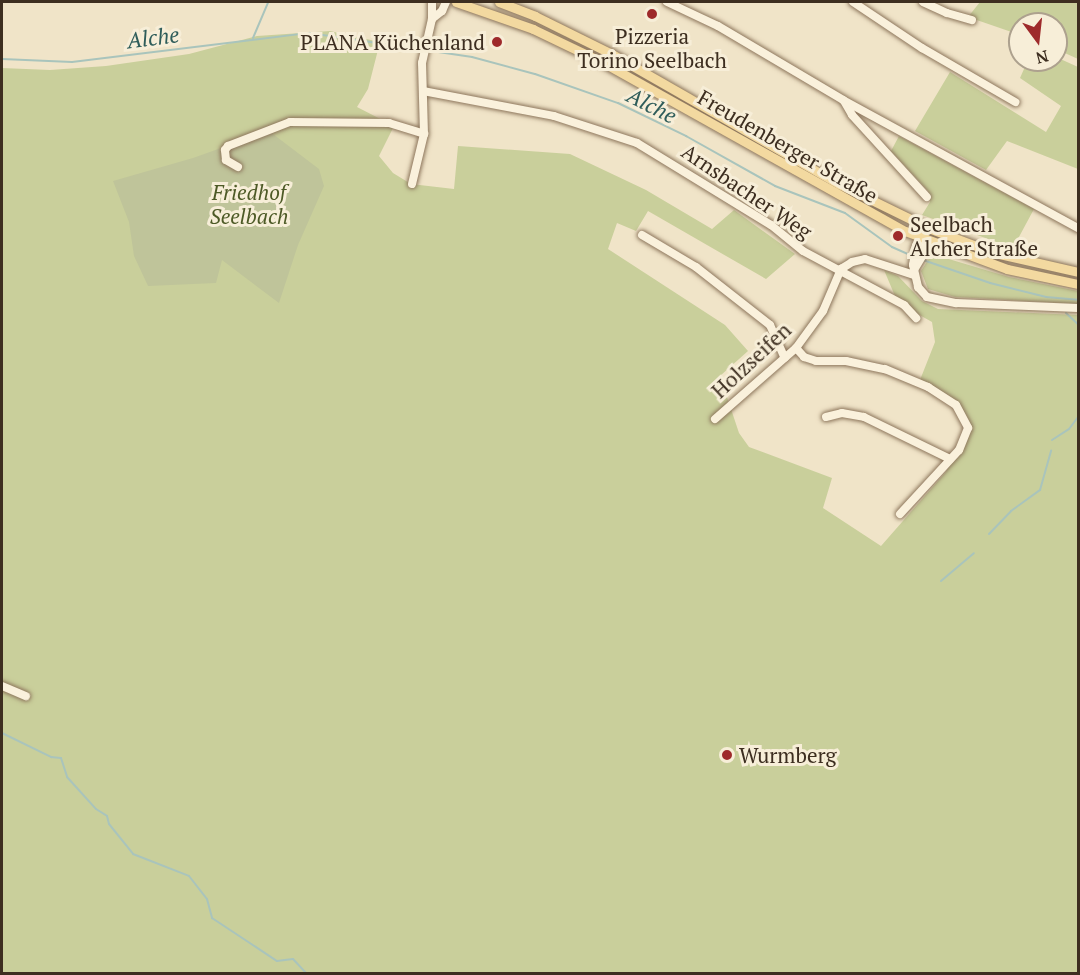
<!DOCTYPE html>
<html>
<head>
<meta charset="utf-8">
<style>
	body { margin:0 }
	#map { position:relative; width:1080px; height:975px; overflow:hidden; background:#f0e4c8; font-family:"PT Serif",serif }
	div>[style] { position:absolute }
	.green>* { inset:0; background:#c9cf9b }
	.cemetery>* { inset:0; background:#bfc49a }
	.stream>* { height:2px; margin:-1px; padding:0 1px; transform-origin:1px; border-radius:1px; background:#a9c4bc }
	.roads { filter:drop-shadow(0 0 2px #8d765c) drop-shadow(0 0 2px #8d765c) }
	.minor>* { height:8px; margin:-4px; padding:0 4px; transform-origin:4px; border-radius:4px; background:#faf1dc }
	.major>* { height:9px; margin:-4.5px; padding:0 4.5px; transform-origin:4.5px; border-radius:4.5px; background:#f3d9a0 }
	.dots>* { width:16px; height:16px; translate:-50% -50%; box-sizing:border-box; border:3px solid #f7eed8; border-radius:50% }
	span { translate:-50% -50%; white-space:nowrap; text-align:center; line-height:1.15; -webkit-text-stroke:6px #f7eed8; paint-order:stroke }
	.poi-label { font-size:21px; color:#3d2e20 }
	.right { translate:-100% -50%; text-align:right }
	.left { translate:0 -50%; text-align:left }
	.street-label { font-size:21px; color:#3d2e20 }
	.park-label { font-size:21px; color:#4d5a26; font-style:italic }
	.water-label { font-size:22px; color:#2f5d5a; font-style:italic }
	.frame { position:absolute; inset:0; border:3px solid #3d2e20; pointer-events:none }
	.north { position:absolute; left:1008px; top:12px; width:60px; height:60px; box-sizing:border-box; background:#f7eed8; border:2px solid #ada18e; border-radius:50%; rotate:165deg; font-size:16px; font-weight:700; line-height:24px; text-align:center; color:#3d2e20 }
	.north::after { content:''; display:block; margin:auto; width:21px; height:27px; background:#9e2a2b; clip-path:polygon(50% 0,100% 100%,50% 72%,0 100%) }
</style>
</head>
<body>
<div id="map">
	<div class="green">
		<div style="clip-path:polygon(980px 2px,1078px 2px,1078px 59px,1056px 49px,1056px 24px,1020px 24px,1020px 35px,968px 17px)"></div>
		<div style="clip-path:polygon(330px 31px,380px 42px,368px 89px,357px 107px,394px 126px,379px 156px,393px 173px,411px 184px,454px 189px,458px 146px,570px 154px,646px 190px,712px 229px,734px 210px,795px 254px,766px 279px,648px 211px,636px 231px,617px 223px,608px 249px,725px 325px,748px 351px,720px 376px,739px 433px,749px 447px,832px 478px,823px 508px,881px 546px,945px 473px,972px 430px,954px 400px,920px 380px,935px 342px,932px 322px,916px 313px,895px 296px,884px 270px,898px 276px,922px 301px,938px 309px,1078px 315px,1078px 973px,2px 973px,2px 68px,50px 70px,106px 66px,189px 54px,257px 36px)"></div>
		<div style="clip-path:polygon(1056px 57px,1078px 67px,1078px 169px,1007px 141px,986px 170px,915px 131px,950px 72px,1046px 132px,1061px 106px,1020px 78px,1028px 60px,1056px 60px)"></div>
		<div style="clip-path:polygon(899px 136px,1034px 209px,1013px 248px,922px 215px,930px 202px,928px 191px,891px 151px)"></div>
		<div style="clip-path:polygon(932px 254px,1009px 277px,1078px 291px,1078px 304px,955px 297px,928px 289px,921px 271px)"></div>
	</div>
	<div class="cemetery">
		<div style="clip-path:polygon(269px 131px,319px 169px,324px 186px,298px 245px,279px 303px,222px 260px,216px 283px,148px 286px,134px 256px,129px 222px,113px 181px,193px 158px)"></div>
	</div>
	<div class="stream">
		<div style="left:253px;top:38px;width:39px;rotate:-67deg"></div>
		<div style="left:2px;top:59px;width:70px;rotate:2.5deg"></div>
		<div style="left:72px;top:62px;width:239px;rotate:-7deg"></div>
		<div style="left:309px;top:33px;width:165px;rotate:8.4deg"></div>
		<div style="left:472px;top:57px;width:65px;rotate:15.1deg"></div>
		<div style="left:535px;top:74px;width:88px;rotate:19.3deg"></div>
		<div style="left:618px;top:103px;width:76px;rotate:25.9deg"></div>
		<div style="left:686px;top:136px;width:102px;rotate:29.3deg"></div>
		<div style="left:775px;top:186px;width:75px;rotate:21.1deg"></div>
		<div style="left:845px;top:213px;width:58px;rotate:35.9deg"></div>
		<div style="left:892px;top:247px;width:22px;rotate:24deg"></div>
		<div style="left:923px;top:260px;width:71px;rotate:18.9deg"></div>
		<div style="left:990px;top:283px;width:58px;rotate:14deg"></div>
		<div style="left:1046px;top:297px;width:32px;rotate:5deg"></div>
		<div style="left:1066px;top:313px;width:16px;rotate:43deg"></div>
		<div style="left:1052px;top:440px;width:20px;rotate:-33deg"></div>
		<div style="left:1069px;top:429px;width:15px;rotate:-53deg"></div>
		<div style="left:989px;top:534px;width:32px;rotate:-46deg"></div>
		<div style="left:1011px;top:511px;width:36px;rotate:-36deg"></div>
		<div style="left:1040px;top:490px;width:41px;rotate:-74.2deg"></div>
		<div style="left:941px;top:581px;width:43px;rotate:-40.3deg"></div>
		<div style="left:2px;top:733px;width:55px;rotate:26.1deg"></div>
		<div style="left:51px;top:757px;width:10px;rotate:6deg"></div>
		<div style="left:61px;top:758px;width:20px;rotate:72deg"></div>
		<div style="left:67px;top:777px;width:43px;rotate:47.8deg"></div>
		<div style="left:96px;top:809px;width:13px;rotate:32deg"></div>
		<div style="left:107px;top:816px;width:8px;rotate:76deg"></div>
		<div style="left:109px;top:824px;width:38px;rotate:51deg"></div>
		<div style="left:133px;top:854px;width:60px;rotate:21.4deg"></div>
		<div style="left:189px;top:876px;width:29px;rotate:52deg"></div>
		<div style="left:207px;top:899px;width:20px;rotate:75deg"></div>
		<div style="left:212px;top:918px;width:78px;rotate:33.5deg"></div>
		<div style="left:277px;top:961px;width:16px;rotate:-7deg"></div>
		<div style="left:293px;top:959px;width:21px;rotate:47deg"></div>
	</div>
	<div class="roads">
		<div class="minor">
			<div style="left:667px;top:2px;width:56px;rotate:25.2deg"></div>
			<div style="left:718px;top:26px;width:145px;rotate:30.6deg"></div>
			<div style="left:843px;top:100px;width:268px;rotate:28.6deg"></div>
			<div style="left:853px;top:2px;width:83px;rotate:33.7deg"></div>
			<div style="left:922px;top:48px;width:108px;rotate:30.1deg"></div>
			<div style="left:923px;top:2px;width:26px;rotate:25deg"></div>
			<div style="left:947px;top:13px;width:26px;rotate:16deg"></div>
			<div style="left:432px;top:19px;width:13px;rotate:-39deg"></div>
			<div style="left:442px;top:11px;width:10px;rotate:-66deg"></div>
			<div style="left:423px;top:91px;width:133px;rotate:10.8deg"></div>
			<div style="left:554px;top:116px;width:87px;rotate:18deg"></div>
			<div style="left:637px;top:143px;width:157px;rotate:31.5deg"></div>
			<div style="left:771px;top:225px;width:41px;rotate:39.1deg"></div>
			<div style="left:803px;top:251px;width:115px;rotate:28.1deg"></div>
			<div style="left:904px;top:305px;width:18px;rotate:47deg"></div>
			<div style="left:844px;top:101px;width:16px;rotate:60deg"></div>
			<div style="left:852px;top:115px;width:111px;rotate:47.6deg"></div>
			<div style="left:238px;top:167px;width:14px;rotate:-150deg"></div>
			<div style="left:226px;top:160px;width:10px;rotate:-96deg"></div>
			<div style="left:225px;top:150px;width:5px;rotate:-53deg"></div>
			<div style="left:228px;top:146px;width:66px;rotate:-21.2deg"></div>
			<div style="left:290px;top:122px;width:99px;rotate:0.6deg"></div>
			<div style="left:389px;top:123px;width:37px;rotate:17deg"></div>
			<div style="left:412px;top:184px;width:51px;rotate:-76.5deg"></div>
			<div style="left:424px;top:134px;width:71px;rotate:-91.6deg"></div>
			<div style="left:422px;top:63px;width:45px;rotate:-77.2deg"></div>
			<div style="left:432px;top:19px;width:17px;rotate:-90deg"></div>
			<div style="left:642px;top:235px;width:63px;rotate:30.7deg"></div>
			<div style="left:696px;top:267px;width:94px;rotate:38.1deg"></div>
			<div style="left:770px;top:325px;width:36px;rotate:66deg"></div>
			<div style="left:914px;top:270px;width:23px;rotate:-59deg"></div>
			<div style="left:926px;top:250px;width:11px;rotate:-90deg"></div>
			<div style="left:926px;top:239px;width:12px;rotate:145deg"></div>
			<div style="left:916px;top:246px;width:19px;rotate:99deg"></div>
			<div style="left:913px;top:265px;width:23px;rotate:77deg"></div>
			<div style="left:918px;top:287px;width:13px;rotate:48deg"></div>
			<div style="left:927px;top:297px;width:30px;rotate:12deg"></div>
			<div style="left:956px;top:303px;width:122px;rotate:2.3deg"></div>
			<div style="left:796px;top:348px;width:12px;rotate:48deg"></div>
			<div style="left:804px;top:357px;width:13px;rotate:18deg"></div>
			<div style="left:816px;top:361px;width:30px"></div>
			<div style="left:846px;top:361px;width:40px;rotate:12deg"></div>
			<div style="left:885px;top:369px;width:47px;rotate:22.7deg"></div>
			<div style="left:928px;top:387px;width:33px;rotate:33deg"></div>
			<div style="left:956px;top:405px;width:26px;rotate:62deg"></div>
			<div style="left:968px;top:428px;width:24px;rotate:112deg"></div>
			<div style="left:959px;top:450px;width:87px;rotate:132.7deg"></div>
			<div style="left:826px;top:417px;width:16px;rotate:-14deg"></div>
			<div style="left:842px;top:413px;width:22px;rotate:10deg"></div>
			<div style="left:864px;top:417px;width:96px;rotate:26deg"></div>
			<div style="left:715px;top:419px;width:108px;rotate:-41.2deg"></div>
			<div style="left:796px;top:348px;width:46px;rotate:-53.9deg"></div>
			<div style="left:823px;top:311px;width:46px;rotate:-66.8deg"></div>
			<div style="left:841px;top:269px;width:13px;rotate:-32deg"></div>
			<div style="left:852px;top:262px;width:13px;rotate:-13deg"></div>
			<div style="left:865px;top:259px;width:52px;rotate:18.1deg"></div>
			<div style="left:2px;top:686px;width:26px;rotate:23deg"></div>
		</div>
		<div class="major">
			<div style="left:456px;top:2px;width:82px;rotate:19.3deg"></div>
			<div style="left:533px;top:29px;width:79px;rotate:25.6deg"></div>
			<div style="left:604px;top:63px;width:345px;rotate:29.2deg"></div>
			<div style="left:905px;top:231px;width:109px;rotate:20.4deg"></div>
			<div style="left:1007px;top:269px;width:73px;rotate:11.9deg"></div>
			<div style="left:499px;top:2px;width:39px;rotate:21deg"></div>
			<div style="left:535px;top:16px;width:84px;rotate:26.3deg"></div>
			<div style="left:610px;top:53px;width:264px;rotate:29.8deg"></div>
			<div style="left:839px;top:184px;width:102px;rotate:26.1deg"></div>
			<div style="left:931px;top:229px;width:68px;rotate:20.6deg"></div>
			<div style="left:995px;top:253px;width:85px;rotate:12.9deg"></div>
		</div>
	</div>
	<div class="dots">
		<div style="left:652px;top:14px;background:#9e2a2b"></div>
		<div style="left:497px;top:42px;background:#9e2a2b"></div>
		<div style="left:898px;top:236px;background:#9e2a2b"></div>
		<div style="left:727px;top:755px;background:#9e2a2b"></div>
	</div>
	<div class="poi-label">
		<span style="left:652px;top:48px">Pizzeria<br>Torino Seelbach</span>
		<span class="right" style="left:485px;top:42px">PLANA Küchenland</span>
		<span class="left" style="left:910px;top:236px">Seelbach<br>Alcher Straße</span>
		<span class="left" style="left:739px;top:755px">Wurmberg</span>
	</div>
	<div class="street-label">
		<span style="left:788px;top:146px;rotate:30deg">Freudenberger Straße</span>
		<span style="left:747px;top:191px;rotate:34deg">Arnsbacher Weg</span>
		<span style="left:751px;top:360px;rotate:-43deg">Holzseifen</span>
	</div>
	<div class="park-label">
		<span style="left:249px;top:204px">Friedhof<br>Seelbach</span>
	</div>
	<div class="water-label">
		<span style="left:153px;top:37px;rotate:-7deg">Alche</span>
		<span style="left:652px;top:105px;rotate:27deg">Alche</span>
	</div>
	<div class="frame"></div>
	<div class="north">N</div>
</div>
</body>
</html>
